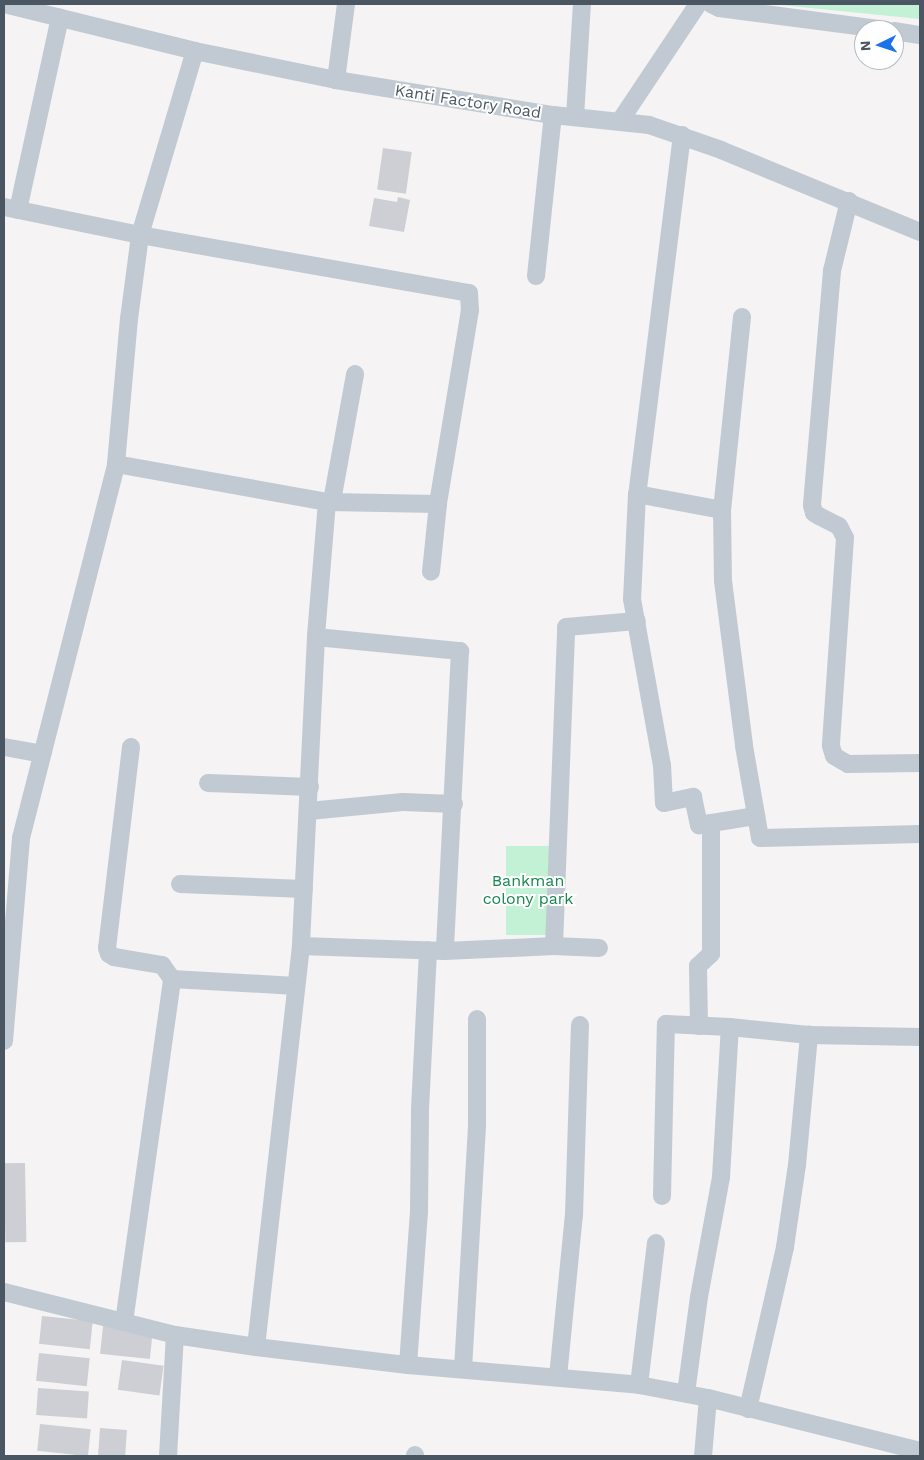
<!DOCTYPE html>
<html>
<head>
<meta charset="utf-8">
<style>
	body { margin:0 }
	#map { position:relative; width:924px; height:1460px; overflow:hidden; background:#f5f3f3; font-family:"Work Sans",sans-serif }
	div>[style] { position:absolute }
	.green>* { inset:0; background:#c3f1d5; transform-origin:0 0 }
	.building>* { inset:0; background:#cdcfd5; transform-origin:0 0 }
	.minor>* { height:18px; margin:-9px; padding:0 9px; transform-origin:9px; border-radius:9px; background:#c1cad2 }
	span { translate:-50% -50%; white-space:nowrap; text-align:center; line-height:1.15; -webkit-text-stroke:4px #fff; paint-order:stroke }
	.street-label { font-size:16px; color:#4a5661 }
	.park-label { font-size:16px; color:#17864f }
	.frame { position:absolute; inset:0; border:5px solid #4a5661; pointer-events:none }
	.north { position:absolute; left:854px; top:20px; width:50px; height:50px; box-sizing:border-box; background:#fff; border:1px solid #b7bbc0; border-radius:50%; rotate:266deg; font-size:14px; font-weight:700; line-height:20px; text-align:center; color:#4a5661 }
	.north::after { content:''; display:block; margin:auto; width:18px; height:22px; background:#1a73e8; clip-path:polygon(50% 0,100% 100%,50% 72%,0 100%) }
</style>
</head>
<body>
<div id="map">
	<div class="green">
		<div style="clip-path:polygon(771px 4px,920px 4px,920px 19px)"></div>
		<div style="left:506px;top:846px;width:45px;height:89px"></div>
	</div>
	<div class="building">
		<div style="left:383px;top:148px;width:29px;height:42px;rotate:8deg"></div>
		<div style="clip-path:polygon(398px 197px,410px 200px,404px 232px,369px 226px,374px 198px,397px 202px)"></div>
		<div style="left:25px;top:1163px;width:79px;height:21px;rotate:89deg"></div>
		<div style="left:42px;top:1316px;width:51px;height:28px;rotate:6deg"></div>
		<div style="left:103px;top:1326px;width:50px;height:28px;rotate:6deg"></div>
		<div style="left:39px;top:1353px;width:51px;height:28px;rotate:6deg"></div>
		<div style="left:122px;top:1360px;width:42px;height:30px;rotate:8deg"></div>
		<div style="left:38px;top:1388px;width:51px;height:27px;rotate:4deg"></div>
		<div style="left:40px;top:1424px;width:51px;height:27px;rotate:6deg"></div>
		<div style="left:100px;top:1428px;width:27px;height:28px;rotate:4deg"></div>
	</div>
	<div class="minor">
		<div style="left:4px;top:4px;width:197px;rotate:13.8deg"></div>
		<div style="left:195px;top:51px;width:144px;rotate:11.6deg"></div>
		<div style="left:336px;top:80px;width:220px;rotate:9.2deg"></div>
		<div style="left:553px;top:115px;width:97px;rotate:5.9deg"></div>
		<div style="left:649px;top:125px;width:76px;rotate:19.1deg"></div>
		<div style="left:721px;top:150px;width:215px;rotate:22.4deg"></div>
		<div style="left:711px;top:4px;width:9px;rotate:27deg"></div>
		<div style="left:719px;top:8px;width:168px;rotate:7.5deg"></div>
		<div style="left:894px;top:31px;width:26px;rotate:9deg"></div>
		<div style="left:336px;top:80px;width:77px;rotate:-82.5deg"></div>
		<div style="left:575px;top:117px;width:113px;rotate:-86.5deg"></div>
		<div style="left:620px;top:121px;width:141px;rotate:-56.3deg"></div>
		<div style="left:682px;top:135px;width:362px;rotate:97.1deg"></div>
		<div style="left:637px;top:494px;width:105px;rotate:92.7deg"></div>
		<div style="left:632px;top:599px;width:169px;rotate:79.8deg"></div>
		<div style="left:662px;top:765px;width:38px;rotate:87deg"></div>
		<div style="left:664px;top:803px;width:30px;rotate:-12deg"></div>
		<div style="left:693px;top:797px;width:29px;rotate:78deg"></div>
		<div style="left:699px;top:825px;width:58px;rotate:-9deg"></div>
		<div style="left:849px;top:201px;width:72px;rotate:103.7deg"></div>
		<div style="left:832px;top:271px;width:235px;rotate:94.9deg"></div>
		<div style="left:812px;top:505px;width:8px;rotate:76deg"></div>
		<div style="left:814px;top:513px;width:6px;rotate:31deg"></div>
		<div style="left:819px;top:516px;width:22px;rotate:27deg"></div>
		<div style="left:839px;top:526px;width:13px;rotate:63deg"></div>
		<div style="left:845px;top:538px;width:208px;rotate:93.9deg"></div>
		<div style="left:831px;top:746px;width:10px;rotate:73deg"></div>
		<div style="left:834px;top:756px;width:16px;rotate:30deg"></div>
		<div style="left:848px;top:764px;width:72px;rotate:-0.8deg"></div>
		<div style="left:4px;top:207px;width:139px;rotate:11.6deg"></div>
		<div style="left:140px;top:235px;width:334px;rotate:10deg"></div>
		<div style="left:469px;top:293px;width:17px;rotate:87deg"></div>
		<div style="left:470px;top:310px;width:197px;rotate:99.4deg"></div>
		<div style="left:438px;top:504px;width:68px;rotate:95.9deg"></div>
		<div style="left:18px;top:210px;width:197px;rotate:-77.7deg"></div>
		<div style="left:536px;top:276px;width:162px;rotate:-84deg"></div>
		<div style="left:742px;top:317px;width:194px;rotate:95.9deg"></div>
		<div style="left:722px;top:510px;width:71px;rotate:89.2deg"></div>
		<div style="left:723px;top:581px;width:166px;rotate:82.7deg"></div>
		<div style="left:744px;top:746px;width:93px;rotate:80.1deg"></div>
		<div style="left:760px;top:838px;width:160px;rotate:-1.4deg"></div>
		<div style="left:116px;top:464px;width:214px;rotate:10.2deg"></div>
		<div style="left:327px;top:502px;width:135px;rotate:94.7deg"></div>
		<div style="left:316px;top:637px;width:309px;rotate:92.8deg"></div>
		<div style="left:637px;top:494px;width:86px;rotate:10.7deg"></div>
		<div style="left:332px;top:501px;width:129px;rotate:-79.7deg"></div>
		<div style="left:327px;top:502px;width:111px;rotate:1deg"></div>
		<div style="left:316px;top:637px;width:145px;rotate:5.6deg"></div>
		<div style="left:460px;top:651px;width:300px;rotate:92.9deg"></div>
		<div style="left:4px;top:747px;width:39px;rotate:10deg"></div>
		<div style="left:131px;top:747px;width:202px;rotate:96.8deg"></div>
		<div style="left:107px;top:948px;width:6px;rotate:72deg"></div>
		<div style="left:109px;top:954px;width:6px;rotate:31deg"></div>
		<div style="left:114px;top:957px;width:49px;rotate:9.5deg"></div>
		<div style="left:162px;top:965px;width:17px;rotate:54deg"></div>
		<div style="left:208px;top:783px;width:102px;rotate:2.2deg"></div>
		<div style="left:309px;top:811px;width:94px;rotate:-5.5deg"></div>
		<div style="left:403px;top:802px;width:51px;rotate:2.2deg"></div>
		<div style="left:180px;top:884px;width:124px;rotate:2.3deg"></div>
		<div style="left:554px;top:946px;width:319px;rotate:-87.8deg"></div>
		<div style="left:566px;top:627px;width:71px;rotate:-4.8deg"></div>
		<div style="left:699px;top:1026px;width:60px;rotate:-91deg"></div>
		<div style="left:698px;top:966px;width:18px;rotate:-43deg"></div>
		<div style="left:711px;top:954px;width:131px;rotate:-90deg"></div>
		<div style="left:4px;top:1041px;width:204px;rotate:-85.2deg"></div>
		<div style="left:21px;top:838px;width:386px;rotate:-75.7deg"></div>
		<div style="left:116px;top:464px;width:146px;rotate:-84.9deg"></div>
		<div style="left:129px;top:319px;width:85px;rotate:-82.5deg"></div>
		<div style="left:140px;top:235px;width:192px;rotate:-73.4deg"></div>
		<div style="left:662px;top:1196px;width:172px;rotate:-88.7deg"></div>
		<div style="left:666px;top:1024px;width:64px;rotate:2.7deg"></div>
		<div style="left:730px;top:1027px;width:79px;rotate:5.8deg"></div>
		<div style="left:809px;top:1035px;width:111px;rotate:1deg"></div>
		<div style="left:4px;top:1292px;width:176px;rotate:14.1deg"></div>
		<div style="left:175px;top:1335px;width:82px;rotate:8.4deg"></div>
		<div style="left:256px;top:1347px;width:153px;rotate:6.8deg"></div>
		<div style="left:408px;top:1365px;width:232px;rotate:4.9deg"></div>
		<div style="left:639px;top:1385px;width:70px;rotate:10.7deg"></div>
		<div style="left:708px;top:1398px;width:219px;rotate:14deg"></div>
		<div style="left:124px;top:1322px;width:346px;rotate:-82deg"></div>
		<div style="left:172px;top:979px;width:124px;rotate:3.2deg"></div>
		<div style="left:256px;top:1347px;width:404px;rotate:-83.6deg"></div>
		<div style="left:301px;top:946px;width:144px;rotate:2deg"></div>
		<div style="left:445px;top:951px;width:109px;rotate:-2.6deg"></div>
		<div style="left:554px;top:946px;width:45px;rotate:2.5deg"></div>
		<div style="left:408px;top:1365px;width:154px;rotate:-85.9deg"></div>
		<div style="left:419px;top:1211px;width:102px;rotate:-89.4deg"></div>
		<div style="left:420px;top:1109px;width:159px;rotate:-87.1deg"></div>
		<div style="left:463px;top:1369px;width:244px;rotate:-86.7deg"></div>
		<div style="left:477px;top:1125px;width:106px;rotate:-90deg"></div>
		<div style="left:558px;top:1377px;width:163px;rotate:-84.4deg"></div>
		<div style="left:574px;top:1215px;width:190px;rotate:-88.2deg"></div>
		<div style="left:639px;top:1385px;width:143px;rotate:-83.2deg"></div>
		<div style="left:686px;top:1393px;width:97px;rotate:-82.3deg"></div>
		<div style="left:699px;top:1297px;width:122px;rotate:-79.6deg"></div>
		<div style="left:721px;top:1177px;width:150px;rotate:-86.6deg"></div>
		<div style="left:748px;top:1409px;width:166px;rotate:-77.1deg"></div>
		<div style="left:785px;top:1247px;width:83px;rotate:-81.7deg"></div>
		<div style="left:797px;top:1165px;width:131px;rotate:-84.7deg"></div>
		<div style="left:168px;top:1456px;width:121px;rotate:-86.7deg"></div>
		<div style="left:415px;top:1456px;width:1px;rotate:-90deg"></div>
		<div style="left:703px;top:1456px;width:58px;rotate:-85.1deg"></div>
	</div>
	<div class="street-label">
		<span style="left:468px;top:102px;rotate:9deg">Kanti Factory Road</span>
	</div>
	<div class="park-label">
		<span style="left:528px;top:890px">Bankman<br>colony park</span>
	</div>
	<div class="frame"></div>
	<div class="north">N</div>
</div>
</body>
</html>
